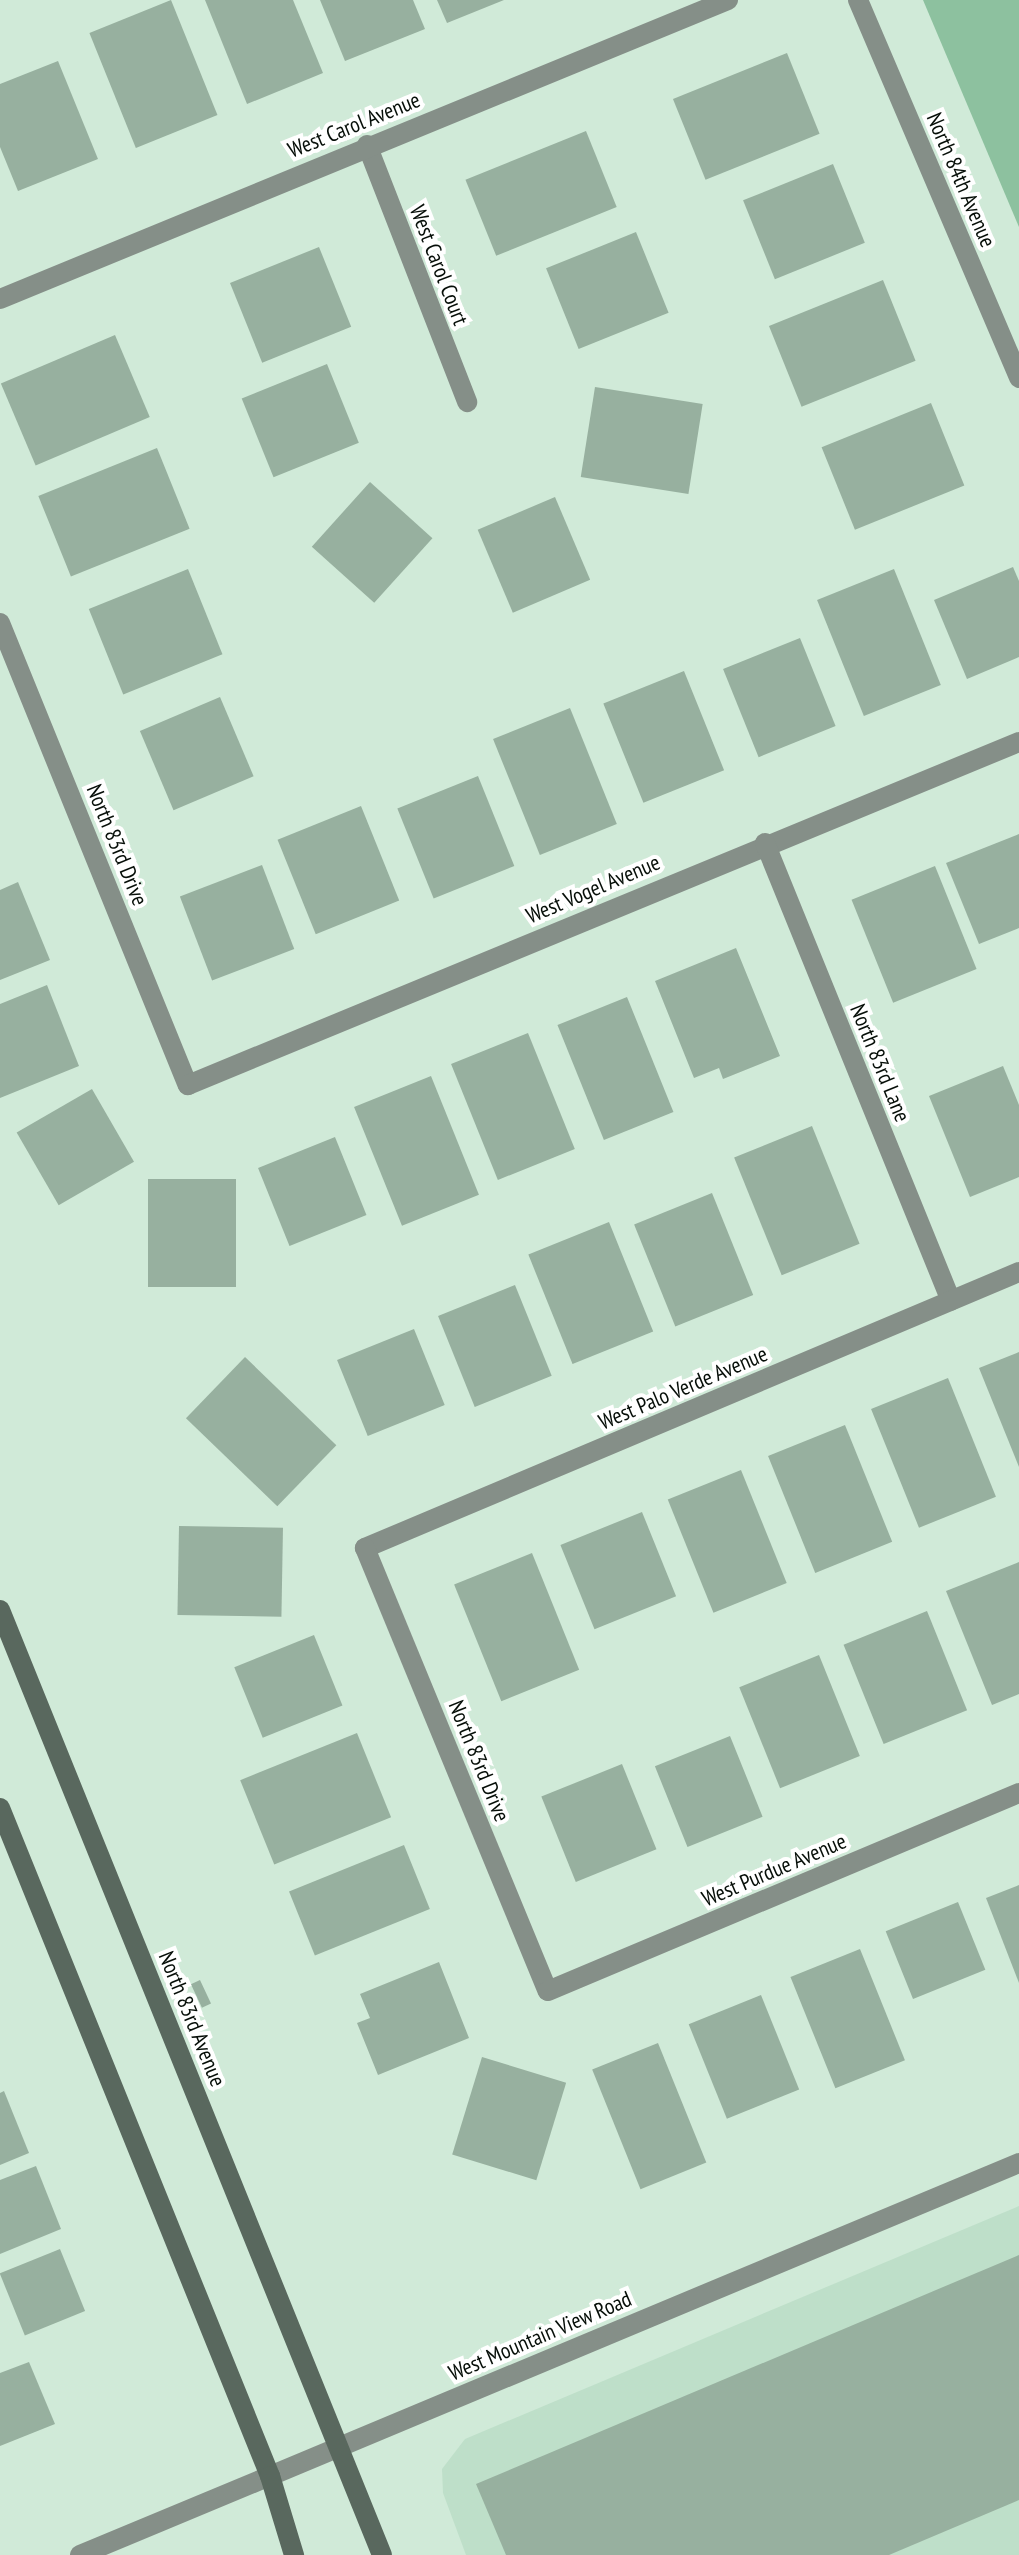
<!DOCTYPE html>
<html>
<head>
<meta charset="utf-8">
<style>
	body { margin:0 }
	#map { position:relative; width:1019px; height:2555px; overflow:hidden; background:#d0ead8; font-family:"PT Sans Narrow",sans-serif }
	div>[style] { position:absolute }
	.built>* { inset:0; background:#bedfc9 }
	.green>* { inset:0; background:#8dc19f }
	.building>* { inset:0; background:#97b09f; transform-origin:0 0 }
	.minor>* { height:20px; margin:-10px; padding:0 10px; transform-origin:10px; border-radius:10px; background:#858f88 }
	.tertiary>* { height:20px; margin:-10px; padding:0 10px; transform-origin:10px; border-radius:10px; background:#858f88 }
	.secondary>* { height:20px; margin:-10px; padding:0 10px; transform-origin:10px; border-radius:10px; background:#59685e }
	span { translate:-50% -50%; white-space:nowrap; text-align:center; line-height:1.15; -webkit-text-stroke:8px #fff; paint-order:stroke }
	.street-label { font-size:22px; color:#060e08 }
</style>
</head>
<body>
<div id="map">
	<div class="built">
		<div style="clip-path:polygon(1019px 2206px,1019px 2555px,466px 2555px,443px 2493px,442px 2469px,465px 2439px)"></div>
	</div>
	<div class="green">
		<div style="clip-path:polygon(923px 0,1019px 0,1019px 227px)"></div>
	</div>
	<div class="building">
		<div style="left:171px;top:0;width:124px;height:88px;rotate:68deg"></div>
		<div style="clip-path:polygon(205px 0,293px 0,323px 73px,247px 104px)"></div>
		<div style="clip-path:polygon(320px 0,413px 0,425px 29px,345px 61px)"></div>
		<div style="clip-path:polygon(437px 0,504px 0,447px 23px)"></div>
		<div style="left:787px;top:53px;width:87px;height:123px;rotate:68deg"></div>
		<div style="clip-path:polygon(58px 61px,98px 159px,18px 191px,0 147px,0 84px)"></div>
		<div style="left:586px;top:131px;width:82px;height:130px;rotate:68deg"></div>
		<div style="left:833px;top:164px;width:85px;height:97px;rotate:68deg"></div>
		<div style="left:636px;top:232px;width:87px;height:97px;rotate:68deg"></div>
		<div style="left:319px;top:247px;width:86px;height:96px;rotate:68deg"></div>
		<div style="left:883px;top:280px;width:87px;height:123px;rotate:68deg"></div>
		<div style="left:115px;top:335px;width:89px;height:124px;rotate:67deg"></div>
		<div style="left:327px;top:364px;width:85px;height:92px;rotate:68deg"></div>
		<div style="left:595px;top:387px;width:109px;height:91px;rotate:9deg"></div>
		<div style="left:931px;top:403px;width:89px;height:118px;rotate:68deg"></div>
		<div style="left:157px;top:448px;width:87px;height:128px;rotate:68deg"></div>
		<div style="left:370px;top:482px;width:84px;height:87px;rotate:42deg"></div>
		<div style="left:555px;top:497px;width:90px;height:84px;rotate:67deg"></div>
		<div style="clip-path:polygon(1013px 567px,1019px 581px,1019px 657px,967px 679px,934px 600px)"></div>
		<div style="left:188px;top:569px;width:92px;height:107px;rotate:68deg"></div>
		<div style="left:894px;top:569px;width:125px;height:83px;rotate:68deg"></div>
		<div style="left:800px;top:638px;width:95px;height:83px;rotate:68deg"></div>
		<div style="left:684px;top:671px;width:107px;height:87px;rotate:68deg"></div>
		<div style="left:220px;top:697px;width:86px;height:87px;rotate:67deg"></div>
		<div style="left:570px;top:708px;width:125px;height:83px;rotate:68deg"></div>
		<div style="left:478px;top:776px;width:97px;height:87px;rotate:68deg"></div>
		<div style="left:361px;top:806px;width:102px;height:90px;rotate:68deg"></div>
		<div style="clip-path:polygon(1019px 834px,1019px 928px,979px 944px,946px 863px)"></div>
		<div style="left:262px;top:865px;width:90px;height:88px;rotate:69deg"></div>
		<div style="left:935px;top:866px;width:111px;height:90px;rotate:68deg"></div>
		<div style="clip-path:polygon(18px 882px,50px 960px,0 980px,0 890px)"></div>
		<div style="clip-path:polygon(736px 948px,780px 1056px,723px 1079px,719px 1068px,694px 1078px,655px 981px)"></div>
		<div style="clip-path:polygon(47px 985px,79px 1066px,0 1098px,0 1004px)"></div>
		<div style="left:627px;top:997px;width:124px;height:75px;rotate:68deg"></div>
		<div style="left:528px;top:1033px;width:125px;height:83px;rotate:68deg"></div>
		<div style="clip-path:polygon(1003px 1066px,1019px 1105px,1019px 1177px,970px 1197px,929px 1096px)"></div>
		<div style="left:431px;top:1076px;width:128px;height:83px;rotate:68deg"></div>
		<div style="left:92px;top:1089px;width:84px;height:87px;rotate:60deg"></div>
		<div style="left:812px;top:1126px;width:127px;height:84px;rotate:68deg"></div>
		<div style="left:335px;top:1137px;width:84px;height:83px;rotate:68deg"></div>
		<div style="left:236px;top:1179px;width:108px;height:88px;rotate:90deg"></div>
		<div style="left:712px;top:1193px;width:110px;height:84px;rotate:68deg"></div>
		<div style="left:609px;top:1222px;width:118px;height:87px;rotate:68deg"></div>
		<div style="left:515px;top:1285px;width:98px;height:83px;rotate:68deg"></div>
		<div style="left:414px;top:1329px;width:82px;height:83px;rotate:68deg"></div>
		<div style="clip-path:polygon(1019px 1352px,1019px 1467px,979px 1368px)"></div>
		<div style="left:245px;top:1357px;width:127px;height:85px;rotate:44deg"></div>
		<div style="left:948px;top:1378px;width:128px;height:83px;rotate:68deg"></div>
		<div style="left:845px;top:1425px;width:126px;height:83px;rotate:68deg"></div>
		<div style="left:741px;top:1470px;width:122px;height:79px;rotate:68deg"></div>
		<div style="left:642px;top:1512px;width:91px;height:88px;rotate:68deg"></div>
		<div style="left:179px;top:1526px;width:104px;height:89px;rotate:1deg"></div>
		<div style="left:532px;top:1553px;width:126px;height:84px;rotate:68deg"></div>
		<div style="clip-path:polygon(1019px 1562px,1019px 1694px,992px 1705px,946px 1591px)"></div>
		<div style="left:927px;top:1611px;width:107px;height:90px;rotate:68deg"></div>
		<div style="left:314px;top:1635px;width:76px;height:86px;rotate:68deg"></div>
		<div style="left:819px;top:1655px;width:109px;height:86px;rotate:68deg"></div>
		<div style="left:357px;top:1733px;width:91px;height:126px;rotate:68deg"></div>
		<div style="left:730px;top:1736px;width:87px;height:81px;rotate:68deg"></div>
		<div style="left:622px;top:1764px;width:92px;height:87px;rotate:68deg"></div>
		<div style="left:404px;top:1845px;width:69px;height:124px;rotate:68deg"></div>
		<div style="clip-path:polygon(1019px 1885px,1019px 1983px,986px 1898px)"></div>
		<div style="left:958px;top:1902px;width:73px;height:78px;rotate:68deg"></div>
		<div style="left:860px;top:1949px;width:120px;height:75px;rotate:68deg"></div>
		<div style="clip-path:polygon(439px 1962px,469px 2038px,378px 2075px,357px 2023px,370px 2018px,360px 1994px)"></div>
		<div style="left:200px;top:1980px;width:26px;height:10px;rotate:65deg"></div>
		<div style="left:761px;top:1995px;width:102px;height:78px;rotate:68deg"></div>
		<div style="left:658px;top:2043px;width:129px;height:71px;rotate:68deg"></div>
		<div style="left:482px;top:2057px;width:88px;height:102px;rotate:17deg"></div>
		<div style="clip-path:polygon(4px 2091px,29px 2153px,0 2165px,0 2093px)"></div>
		<div style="clip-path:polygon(36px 2166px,61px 2229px,0 2254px,0 2180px)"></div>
		<div style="left:60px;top:2249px;width:67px;height:65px;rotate:68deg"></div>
		<div style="clip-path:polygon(1019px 2255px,1019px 2500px,889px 2555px,506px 2555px,476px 2484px)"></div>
		<div style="clip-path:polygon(29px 2362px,55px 2424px,0 2446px,0 2373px)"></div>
	</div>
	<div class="minor">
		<div style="left:858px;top:0;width:411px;rotate:66.9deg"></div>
		<div style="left:367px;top:145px;width:276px;rotate:68.7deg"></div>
		<div style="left:0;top:299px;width:787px;rotate:-22.33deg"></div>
		<div style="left:0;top:623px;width:499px;rotate:67.9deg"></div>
		<div style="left:188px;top:1085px;width:899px;rotate:-22.43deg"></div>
		<div style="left:765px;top:843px;width:494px;rotate:67.9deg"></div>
		<div style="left:1019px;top:1272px;width:710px;rotate:157.12deg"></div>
		<div style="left:365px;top:1548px;width:479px;rotate:67.6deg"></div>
		<div style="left:548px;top:1991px;width:511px;rotate:-22.8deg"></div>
		<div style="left:80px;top:2555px;width:206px;rotate:-22.6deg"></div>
	</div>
	<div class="tertiary">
		<div style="left:270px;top:2476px;width:812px;rotate:-22.68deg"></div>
	</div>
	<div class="secondary">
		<div style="left:0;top:1610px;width:1019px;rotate:67.99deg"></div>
		<div style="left:0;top:1808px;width:721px;rotate:67.99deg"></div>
		<div style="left:270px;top:2476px;width:83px;rotate:73.1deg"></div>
	</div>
	<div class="street-label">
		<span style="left:354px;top:125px;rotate:-22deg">West Carol Avenue</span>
		<span style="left:961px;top:180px;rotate:67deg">North 84th Avenue</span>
		<span style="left:439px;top:265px;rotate:69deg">West Carol Court</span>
		<span style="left:117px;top:845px;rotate:68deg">North 83rd Drive</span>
		<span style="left:593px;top:889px;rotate:-23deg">West Vogel Avenue</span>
		<span style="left:880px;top:1063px;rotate:68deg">North 83rd Lane</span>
		<span style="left:683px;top:1388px;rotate:-23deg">West Palo Verde Avenue</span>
		<span style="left:479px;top:1761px;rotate:68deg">North 83rd Drive</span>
		<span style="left:774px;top:1870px;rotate:-23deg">West Purdue Avenue</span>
		<span style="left:192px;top:2019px;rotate:68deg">North 83rd Avenue</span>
		<span style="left:540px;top:2336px;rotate:-23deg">West Mountain View Road</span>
	</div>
</div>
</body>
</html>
